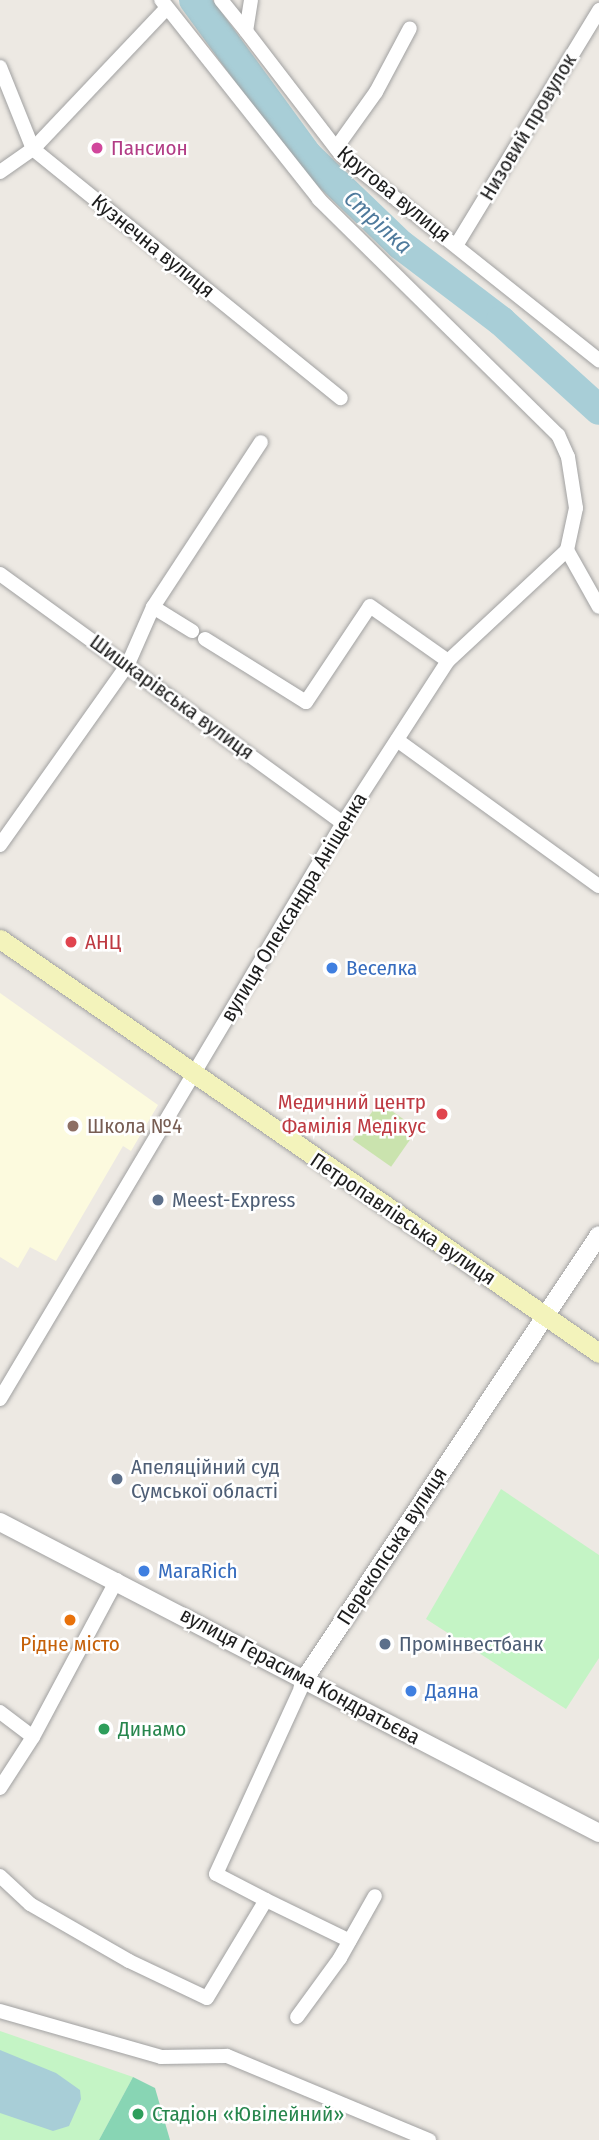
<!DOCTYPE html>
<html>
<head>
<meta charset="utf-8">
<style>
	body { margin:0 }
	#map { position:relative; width:599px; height:2140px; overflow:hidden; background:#ede9e3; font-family:"Fira Sans Condensed",sans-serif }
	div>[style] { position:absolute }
	.education>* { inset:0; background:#fcfade }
	.grass>* { inset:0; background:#cae3ae; transform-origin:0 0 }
	.park>* { inset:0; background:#c4f4c5 }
	.pitch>* { inset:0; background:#88d5b4 }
	.water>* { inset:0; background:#a8ced7 }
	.river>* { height:30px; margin:-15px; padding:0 15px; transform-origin:15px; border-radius:15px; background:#a8ced7 }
	.roads { filter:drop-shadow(0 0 2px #a1a1a1) drop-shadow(0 0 2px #a1a1a1) }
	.minor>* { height:14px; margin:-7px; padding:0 7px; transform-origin:7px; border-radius:7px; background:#fff }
	.tertiary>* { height:18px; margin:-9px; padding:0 9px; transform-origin:9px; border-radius:9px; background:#fff }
	.secondary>* { height:19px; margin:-9.5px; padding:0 9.5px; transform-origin:9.5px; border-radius:9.5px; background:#f3f3bb }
	.dots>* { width:19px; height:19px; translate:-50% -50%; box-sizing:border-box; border:4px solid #fff; border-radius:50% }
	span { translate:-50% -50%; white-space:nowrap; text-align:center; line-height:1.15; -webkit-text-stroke:5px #fff; paint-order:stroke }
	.street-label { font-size:21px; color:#1d1d1d }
	.hotel-label { font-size:21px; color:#b23c85 }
	.left { translate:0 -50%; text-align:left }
	.health-label { font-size:21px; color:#be3a42 }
	.right { translate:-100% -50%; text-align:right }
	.shop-label { font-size:21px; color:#366cbe }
	.education-label { font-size:21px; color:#785e54 }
	.service-label { font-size:21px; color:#4e5e75 }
	.food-label { font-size:21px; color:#c56008 }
	.leisure-label { font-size:21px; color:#27864d }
	.water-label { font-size:23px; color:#4f7a9c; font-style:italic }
</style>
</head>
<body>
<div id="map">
	<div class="education">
		<div style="clip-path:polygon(0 993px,158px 1105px,131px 1151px,123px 1146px,56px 1261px,30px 1247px,18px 1268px,0 1257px)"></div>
	</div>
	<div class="grass">
		<div style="left:379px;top:1102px;width:47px;height:46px;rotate:35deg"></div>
	</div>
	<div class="park">
		<div style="clip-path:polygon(501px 1489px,599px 1555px,599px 1658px,566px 1709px,426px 1619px)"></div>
		<div style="clip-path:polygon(0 2031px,133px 2077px,99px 2140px,0 2140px)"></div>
	</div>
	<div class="pitch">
		<div style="clip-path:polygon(133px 2077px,155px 2088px,170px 2140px,99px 2140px)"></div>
	</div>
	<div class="water">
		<div style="clip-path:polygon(0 2050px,56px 2073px,80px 2090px,81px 2099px,69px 2126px,53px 2131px,0 2113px)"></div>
	</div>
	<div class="river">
		<div style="left:194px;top:0;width:192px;rotate:53.9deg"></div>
		<div style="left:307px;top:155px;width:130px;rotate:43.8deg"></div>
		<div style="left:401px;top:245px;width:126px;rotate:37.2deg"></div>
		<div style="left:501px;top:321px;width:132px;rotate:42.2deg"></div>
	</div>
	<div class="roads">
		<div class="minor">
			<div style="left:221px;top:0;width:40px;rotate:51deg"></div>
			<div style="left:251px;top:0;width:31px;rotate:99deg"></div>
			<div style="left:246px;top:31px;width:156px;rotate:52.5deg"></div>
			<div style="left:341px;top:155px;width:330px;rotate:38.5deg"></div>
			<div style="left:0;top:67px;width:88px;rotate:68.1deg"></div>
			<div style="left:33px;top:149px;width:396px;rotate:39deg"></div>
			<div style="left:336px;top:148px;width:69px;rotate:-54.5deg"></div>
			<div style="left:376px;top:92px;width:72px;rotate:-62deg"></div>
			<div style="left:0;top:172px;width:40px;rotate:-34.9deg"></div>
			<div style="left:33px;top:149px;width:193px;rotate:-46.5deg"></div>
			<div style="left:457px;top:244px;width:274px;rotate:-58.7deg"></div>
			<div style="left:567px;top:550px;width:65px;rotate:60.7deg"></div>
			<div style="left:0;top:574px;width:424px;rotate:36deg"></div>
			<div style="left:153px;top:607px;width:46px;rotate:31.6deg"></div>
			<div style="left:205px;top:639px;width:119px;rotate:32deg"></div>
			<div style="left:306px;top:702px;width:115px;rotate:-56.3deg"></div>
			<div style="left:370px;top:606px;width:95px;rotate:35.2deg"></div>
			<div style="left:397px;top:740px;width:249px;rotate:35.9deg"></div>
			<div style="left:0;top:845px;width:222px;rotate:-54.7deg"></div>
			<div style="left:128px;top:664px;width:62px;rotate:-66.3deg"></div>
			<div style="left:153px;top:607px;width:197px;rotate:-56.8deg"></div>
			<div style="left:0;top:1399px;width:670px;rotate:-59.23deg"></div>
			<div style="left:343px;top:823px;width:193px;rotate:-57.1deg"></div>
			<div style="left:448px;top:661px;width:163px;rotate:-43deg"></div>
			<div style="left:567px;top:550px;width:43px;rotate:-77.9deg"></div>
			<div style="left:576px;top:508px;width:52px;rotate:-98.9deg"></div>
			<div style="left:568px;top:457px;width:24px;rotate:-114deg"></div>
			<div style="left:558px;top:435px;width:336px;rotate:-135.4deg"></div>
			<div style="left:319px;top:199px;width:254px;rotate:-128.4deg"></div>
			<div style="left:0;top:1712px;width:41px;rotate:37.1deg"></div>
			<div style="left:0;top:1788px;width:61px;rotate:-57.1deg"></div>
			<div style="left:33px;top:1737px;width:178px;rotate:-61.9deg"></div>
			<div style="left:0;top:1876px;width:41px;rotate:43deg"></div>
			<div style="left:30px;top:1904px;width:114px;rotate:29.9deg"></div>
			<div style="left:129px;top:1961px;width:86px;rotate:25.4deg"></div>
			<div style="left:207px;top:1998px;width:114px;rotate:-59deg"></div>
			<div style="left:266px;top:1900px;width:56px;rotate:-152.5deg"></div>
			<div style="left:216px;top:1874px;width:217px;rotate:-65.4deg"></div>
			<div style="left:266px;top:1900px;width:93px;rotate:26deg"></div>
			<div style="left:0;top:2011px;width:167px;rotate:15.9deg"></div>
			<div style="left:161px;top:2057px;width:66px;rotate:-0.9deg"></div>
			<div style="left:227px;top:2056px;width:219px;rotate:22.6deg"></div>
			<div style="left:297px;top:2017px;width:73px;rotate:-53.9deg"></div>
			<div style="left:340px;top:1958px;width:71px;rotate:-60.6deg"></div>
		</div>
		<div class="tertiary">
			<div style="left:0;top:1522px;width:675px;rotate:27.44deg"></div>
			<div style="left:306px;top:1677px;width:530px;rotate:-56.46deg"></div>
		</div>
		<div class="secondary">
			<div style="left:0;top:939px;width:728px;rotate:34.65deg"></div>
		</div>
	</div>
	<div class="dots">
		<div style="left:97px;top:148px;background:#d1479c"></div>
		<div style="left:71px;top:942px;background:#e0444e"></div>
		<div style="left:332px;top:968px;background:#3f7fe0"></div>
		<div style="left:442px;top:1114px;background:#e0444e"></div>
		<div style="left:73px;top:1126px;background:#8d6e63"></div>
		<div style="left:158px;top:1200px;background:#5c6f8a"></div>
		<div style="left:117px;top:1479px;background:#5c6f8a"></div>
		<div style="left:144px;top:1571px;background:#3f7fe0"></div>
		<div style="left:70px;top:1620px;background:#e8710a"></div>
		<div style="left:385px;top:1644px;background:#5c6f8a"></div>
		<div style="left:411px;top:1691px;background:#3f7fe0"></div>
		<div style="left:104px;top:1729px;background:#2e9e5b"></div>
		<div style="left:138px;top:2114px;background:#2e9e5b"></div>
	</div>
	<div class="street-label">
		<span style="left:528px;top:127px;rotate:-59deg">Низовий провулок</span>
		<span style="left:394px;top:194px;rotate:39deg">Кругова вулиця</span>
		<span style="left:153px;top:246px;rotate:39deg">Кузнечна вулиця</span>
		<span style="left:172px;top:697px;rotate:36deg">Шишкарівська вулиця</span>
		<span style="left:294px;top:907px;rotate:-59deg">вулиця Олександра Аніщенка</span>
		<span style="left:403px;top:1219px;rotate:34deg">Петропавлівська вулиця</span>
		<span style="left:392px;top:1546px;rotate:-57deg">Перекопська вулиця</span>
		<span style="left:300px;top:1676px;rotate:28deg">вулиця Герасима Кондратьєва</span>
	</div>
	<div class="hotel-label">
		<span class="left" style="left:111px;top:148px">Пансион</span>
	</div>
	<div class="health-label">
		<span class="left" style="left:85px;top:942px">АНЦ</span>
		<span class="right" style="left:426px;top:1114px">Медичний центр<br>Фамілія Медікус</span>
	</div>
	<div class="shop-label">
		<span class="left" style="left:346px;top:968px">Веселка</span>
		<span class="left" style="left:158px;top:1571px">МагаRich</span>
		<span class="left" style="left:425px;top:1691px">Даяна</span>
	</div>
	<div class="education-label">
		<span class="left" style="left:87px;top:1126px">Школа №4</span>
	</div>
	<div class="service-label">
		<span class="left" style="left:172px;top:1200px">Meest-Express</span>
		<span class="left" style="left:131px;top:1479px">Апеляційний суд<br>Сумської області</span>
		<span class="left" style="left:399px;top:1644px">Промінвестбанк</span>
	</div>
	<div class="food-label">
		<span style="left:70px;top:1644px">Рідне місто</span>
	</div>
	<div class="leisure-label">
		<span class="left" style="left:118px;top:1729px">Динамо</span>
		<span class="left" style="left:152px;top:2114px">Стадіон «Ювілейний»</span>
	</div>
	<div class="water-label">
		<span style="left:378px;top:222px;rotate:42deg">Стрілка</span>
	</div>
</div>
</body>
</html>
